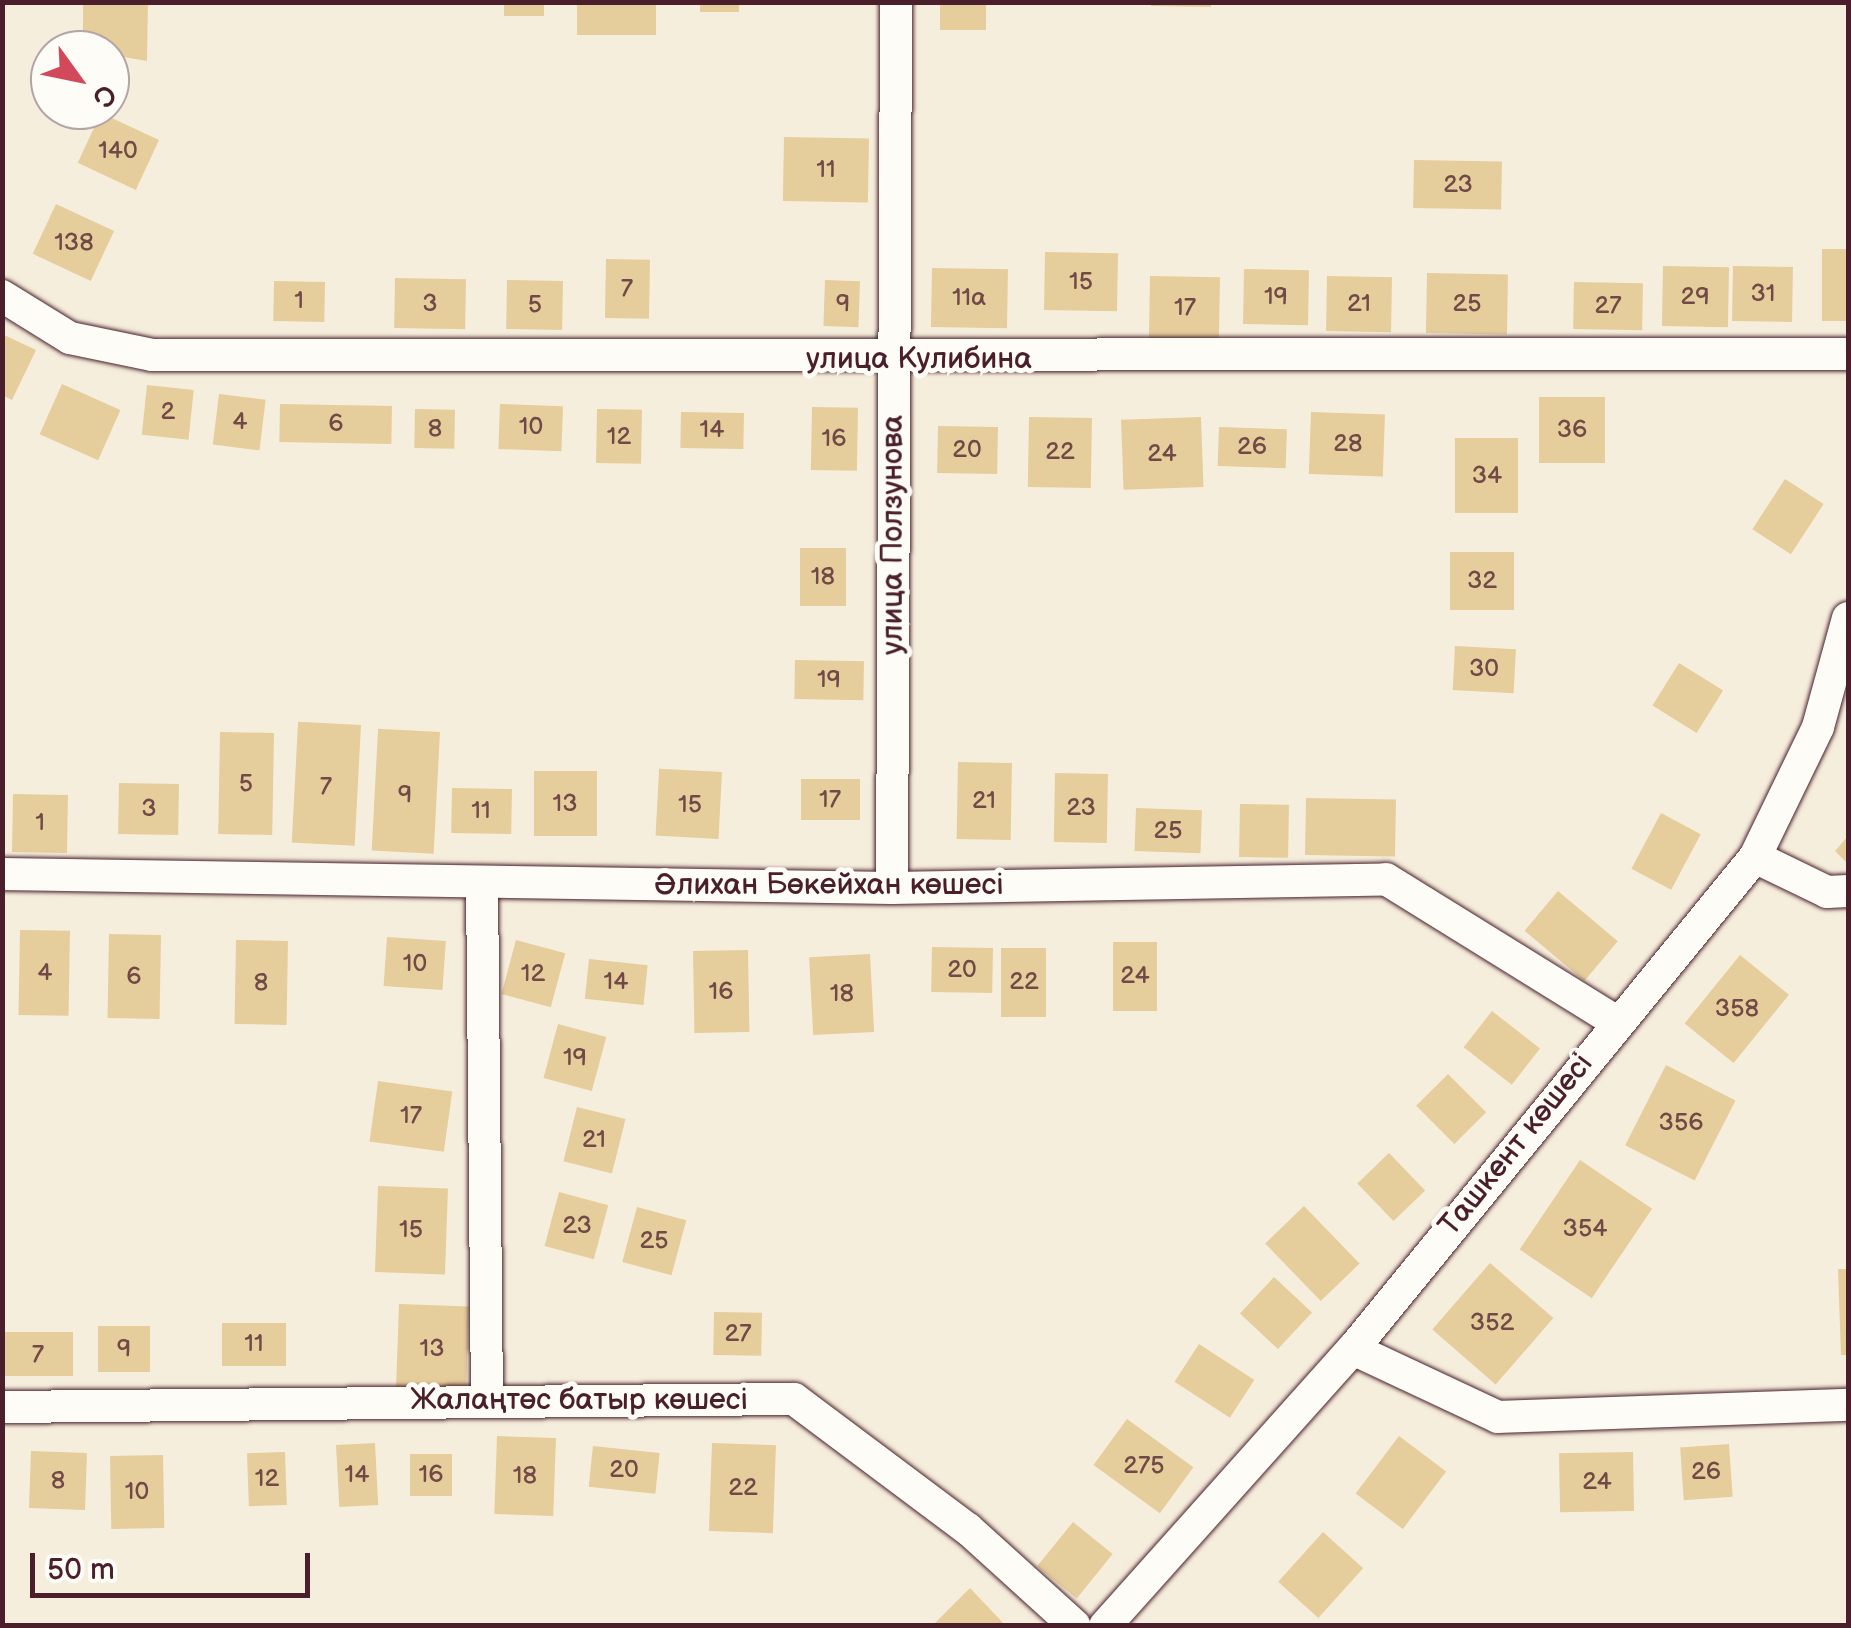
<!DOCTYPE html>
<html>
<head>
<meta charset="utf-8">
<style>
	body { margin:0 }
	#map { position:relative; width:1851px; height:1628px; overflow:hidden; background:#f6eedc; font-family:"Balsamiq Sans",sans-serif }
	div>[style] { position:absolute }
	.building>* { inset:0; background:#e6cd9c; transform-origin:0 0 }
	.roads { filter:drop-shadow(0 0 2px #4a1f2b) drop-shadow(0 0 2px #4a1f2b) }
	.minor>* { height:32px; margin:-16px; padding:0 16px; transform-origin:16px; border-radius:16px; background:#fdfcf7 }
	span { translate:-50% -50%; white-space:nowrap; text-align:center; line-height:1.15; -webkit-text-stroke:10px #fdfcf7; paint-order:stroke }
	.number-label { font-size:25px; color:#714a47 }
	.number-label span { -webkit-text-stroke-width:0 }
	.street-label { font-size:30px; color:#4a1f2b }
	.frame { position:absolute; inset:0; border:5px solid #4a1f2b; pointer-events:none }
	.north { position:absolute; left:30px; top:30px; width:100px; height:100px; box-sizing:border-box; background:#fdfcf7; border:2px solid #b5a4a5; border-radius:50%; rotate:123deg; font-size:28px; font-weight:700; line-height:40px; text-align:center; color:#4a1f2b }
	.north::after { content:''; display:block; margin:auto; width:35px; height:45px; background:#d1495b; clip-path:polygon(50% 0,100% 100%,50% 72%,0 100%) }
	.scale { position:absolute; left:30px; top:1553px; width:280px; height:45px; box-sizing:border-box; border:5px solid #4a1f2b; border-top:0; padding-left:12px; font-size:30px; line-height:35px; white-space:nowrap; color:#4a1f2b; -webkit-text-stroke:8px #fdfcf7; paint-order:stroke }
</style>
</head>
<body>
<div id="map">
	<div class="building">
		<div style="clip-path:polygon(83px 2px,148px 2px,147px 61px,83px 50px)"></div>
		<div style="left:504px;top:2px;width:40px;height:14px"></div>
		<div style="left:577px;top:2px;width:79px;height:33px"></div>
		<div style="left:700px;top:2px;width:39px;height:10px"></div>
		<div style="left:940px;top:2px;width:46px;height:28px"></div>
		<div style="clip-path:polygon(1151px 2px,1211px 2px,1211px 7px,1151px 6px)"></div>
		<div style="left:101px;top:113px;width:64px;height:55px;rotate:25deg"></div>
		<div style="left:784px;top:137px;width:85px;height:64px;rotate:1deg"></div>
		<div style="left:1414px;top:160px;width:88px;height:48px;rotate:1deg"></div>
		<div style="left:56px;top:204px;width:64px;height:55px;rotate:25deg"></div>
		<div style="left:1822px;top:249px;width:26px;height:72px"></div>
		<div style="left:1045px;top:252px;width:73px;height:58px;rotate:1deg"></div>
		<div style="left:606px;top:259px;width:44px;height:59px;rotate:1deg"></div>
		<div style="left:1663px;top:266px;width:66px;height:60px;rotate:1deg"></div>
		<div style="left:1733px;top:266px;width:60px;height:55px;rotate:1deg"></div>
		<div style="left:932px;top:268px;width:76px;height:59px;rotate:1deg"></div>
		<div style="left:1244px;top:269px;width:65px;height:55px;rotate:1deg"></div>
		<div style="left:1427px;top:273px;width:81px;height:60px;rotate:1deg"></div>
		<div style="left:1150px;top:276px;width:70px;height:63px;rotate:1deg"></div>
		<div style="left:1327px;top:276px;width:65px;height:55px;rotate:1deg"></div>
		<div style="left:395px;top:278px;width:71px;height:50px;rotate:1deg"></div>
		<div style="left:507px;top:280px;width:56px;height:49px;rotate:1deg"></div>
		<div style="left:825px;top:280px;width:35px;height:46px;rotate:2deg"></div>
		<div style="left:274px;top:281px;width:51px;height:40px;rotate:1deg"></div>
		<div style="left:1574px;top:282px;width:69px;height:47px;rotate:1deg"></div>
		<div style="clip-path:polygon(2px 334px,36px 350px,12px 400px,2px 395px)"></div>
		<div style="left:62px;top:384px;width:64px;height:55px;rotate:24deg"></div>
		<div style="left:147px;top:385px;width:47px;height:50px;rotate:6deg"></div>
		<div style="left:219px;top:394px;width:47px;height:51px;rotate:7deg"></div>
		<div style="left:1605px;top:397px;width:66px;height:66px;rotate:90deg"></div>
		<div style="left:280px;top:404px;width:112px;height:38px;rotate:1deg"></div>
		<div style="left:500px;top:404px;width:63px;height:45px;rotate:2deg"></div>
		<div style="left:812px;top:407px;width:46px;height:63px;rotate:1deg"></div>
		<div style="left:415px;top:409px;width:40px;height:39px;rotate:1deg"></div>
		<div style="left:597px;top:409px;width:45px;height:54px;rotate:1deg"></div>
		<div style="left:681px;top:412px;width:63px;height:36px;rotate:1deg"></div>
		<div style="left:1311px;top:412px;width:74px;height:62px;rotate:2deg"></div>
		<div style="left:1029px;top:417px;width:63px;height:70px;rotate:1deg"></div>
		<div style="left:1201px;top:417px;width:70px;height:80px;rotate:88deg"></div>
		<div style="left:938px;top:426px;width:60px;height:47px;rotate:1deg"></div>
		<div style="left:1219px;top:427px;width:68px;height:39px;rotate:2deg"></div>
		<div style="left:1518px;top:438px;width:75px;height:63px;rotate:90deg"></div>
		<div style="left:1785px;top:479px;width:46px;height:60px;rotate:33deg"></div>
		<div style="left:800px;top:548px;width:46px;height:58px"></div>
		<div style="left:1450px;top:552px;width:64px;height:58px"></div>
		<div style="left:1455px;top:646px;width:61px;height:44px;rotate:3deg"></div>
		<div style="left:795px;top:660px;width:69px;height:39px;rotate:1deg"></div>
		<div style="left:1679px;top:663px;width:52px;height:50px;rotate:32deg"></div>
		<div style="left:361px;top:725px;width:121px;height:63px;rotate:93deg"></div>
		<div style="left:220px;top:732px;width:54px;height:102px;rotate:1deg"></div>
		<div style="left:440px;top:732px;width:122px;height:62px;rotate:93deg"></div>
		<div style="left:958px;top:762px;width:54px;height:77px;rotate:1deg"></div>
		<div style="left:534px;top:771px;width:63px;height:65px"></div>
		<div style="left:722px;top:772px;width:67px;height:63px;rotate:93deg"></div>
		<div style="left:1055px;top:773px;width:53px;height:69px;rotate:1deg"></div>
		<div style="left:801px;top:779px;width:59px;height:41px"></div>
		<div style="left:119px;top:783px;width:60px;height:51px;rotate:1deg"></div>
		<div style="left:452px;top:788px;width:60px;height:45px;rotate:1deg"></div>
		<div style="left:13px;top:794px;width:55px;height:58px;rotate:1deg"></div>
		<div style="left:1306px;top:798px;width:90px;height:57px;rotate:1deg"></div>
		<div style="left:1240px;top:804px;width:49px;height:53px;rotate:1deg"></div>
		<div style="left:1136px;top:808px;width:66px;height:43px;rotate:2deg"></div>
		<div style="left:1661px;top:813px;width:45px;height:63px;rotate:28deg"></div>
		<div style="clip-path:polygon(1848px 836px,1848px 864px,1835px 851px)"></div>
		<div style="left:1558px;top:891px;width:78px;height:52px;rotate:40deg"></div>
		<div style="left:20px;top:930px;width:50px;height:85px;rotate:1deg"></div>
		<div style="left:109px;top:934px;width:52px;height:84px;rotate:1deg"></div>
		<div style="left:387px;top:937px;width:59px;height:49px;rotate:4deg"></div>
		<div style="left:236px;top:940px;width:52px;height:84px;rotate:1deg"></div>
		<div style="left:516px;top:940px;width:51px;height:56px;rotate:15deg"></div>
		<div style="left:1113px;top:942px;width:44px;height:69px"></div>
		<div style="left:932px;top:947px;width:61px;height:45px;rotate:1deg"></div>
		<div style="left:1001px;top:948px;width:45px;height:69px"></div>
		<div style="left:748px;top:950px;width:82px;height:55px;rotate:89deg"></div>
		<div style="left:870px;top:954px;width:78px;height:61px;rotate:87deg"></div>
		<div style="left:1740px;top:955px;width:63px;height:88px;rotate:39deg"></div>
		<div style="left:589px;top:959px;width:59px;height:40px;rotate:6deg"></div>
		<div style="left:1492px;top:1011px;width:61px;height:46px;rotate:38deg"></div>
		<div style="left:558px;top:1024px;width:50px;height:56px;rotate:15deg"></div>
		<div style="left:1666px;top:1065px;width:78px;height:90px;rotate:27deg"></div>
		<div style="left:1448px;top:1074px;width:54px;height:45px;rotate:45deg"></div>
		<div style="left:378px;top:1081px;width:75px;height:61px;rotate:8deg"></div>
		<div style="left:577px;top:1107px;width:50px;height:56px;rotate:14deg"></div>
		<div style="left:1389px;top:1153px;width:52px;height:44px;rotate:46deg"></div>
		<div style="left:1580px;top:1160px;width:87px;height:108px;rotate:34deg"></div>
		<div style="left:378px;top:1186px;width:70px;height:86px;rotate:2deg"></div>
		<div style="left:559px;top:1192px;width:51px;height:56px;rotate:15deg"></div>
		<div style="left:1304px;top:1206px;width:80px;height:54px;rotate:46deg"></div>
		<div style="left:637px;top:1207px;width:51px;height:57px;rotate:15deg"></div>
		<div style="left:1490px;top:1263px;width:84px;height:88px;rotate:41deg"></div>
		<div style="clip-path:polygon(1838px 1269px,1848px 1269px,1848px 1355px,1841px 1355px)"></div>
		<div style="left:1274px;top:1277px;width:52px;height:50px;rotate:43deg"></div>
		<div style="left:399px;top:1304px;width:70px;height:86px;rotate:2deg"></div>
		<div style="left:714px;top:1312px;width:48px;height:43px;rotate:1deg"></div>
		<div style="left:222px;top:1323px;width:64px;height:43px"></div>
		<div style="left:98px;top:1326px;width:52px;height:46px"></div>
		<div style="left:73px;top:1332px;width:44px;height:71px;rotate:90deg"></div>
		<div style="left:1199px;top:1344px;width:66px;height:45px;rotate:33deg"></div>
		<div style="left:1127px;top:1419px;width:82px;height:57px;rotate:36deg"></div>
		<div style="left:497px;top:1436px;width:59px;height:78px;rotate:2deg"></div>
		<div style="left:1399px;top:1436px;width:59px;height:72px;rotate:37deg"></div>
		<div style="left:375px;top:1443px;width:62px;height:39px;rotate:87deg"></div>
		<div style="left:712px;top:1443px;width:64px;height:88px;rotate:2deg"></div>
		<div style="left:1729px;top:1444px;width:53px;height:49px;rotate:86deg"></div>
		<div style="left:593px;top:1446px;width:67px;height:41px;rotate:6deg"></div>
		<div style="left:31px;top:1451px;width:56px;height:57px;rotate:2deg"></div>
		<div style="left:285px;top:1452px;width:53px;height:38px;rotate:88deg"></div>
		<div style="left:1633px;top:1452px;width:59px;height:74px;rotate:89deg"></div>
		<div style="left:410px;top:1454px;width:42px;height:42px"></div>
		<div style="left:163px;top:1455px;width:73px;height:53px;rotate:89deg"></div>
		<div style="left:1073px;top:1522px;width:51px;height:57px;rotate:39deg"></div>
		<div style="left:1323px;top:1532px;width:54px;height:67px;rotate:42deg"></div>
		<div style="clip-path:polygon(970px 1588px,1006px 1626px,932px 1626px)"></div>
	</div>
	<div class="roads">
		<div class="minor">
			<div style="left:2px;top:296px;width:80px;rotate:31.7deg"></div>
			<div style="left:70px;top:338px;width:84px;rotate:11.7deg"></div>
			<div style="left:152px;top:355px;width:1696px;rotate:-0.03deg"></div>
			<div style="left:1755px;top:857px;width:80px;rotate:25.9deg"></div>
			<div style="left:1827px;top:892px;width:21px;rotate:-3deg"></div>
			<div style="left:2px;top:874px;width:890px;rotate:0.9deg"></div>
			<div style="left:892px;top:888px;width:494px;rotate:-1deg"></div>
			<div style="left:1386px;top:879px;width:269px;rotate:31.8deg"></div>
			<div style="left:482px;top:882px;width:518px;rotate:89.45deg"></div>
			<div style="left:892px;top:888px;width:886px;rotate:-89.74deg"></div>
			<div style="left:1353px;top:1349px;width:160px;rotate:25.1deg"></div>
			<div style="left:1498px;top:1417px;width:350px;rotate:-2deg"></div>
			<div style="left:2px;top:1407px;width:792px;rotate:-0.58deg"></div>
			<div style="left:794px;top:1399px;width:217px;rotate:36.8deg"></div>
			<div style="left:968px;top:1529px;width:144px;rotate:42.2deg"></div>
			<div style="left:1105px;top:1626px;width:372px;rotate:-48.2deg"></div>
			<div style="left:1353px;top:1349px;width:635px;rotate:-50.75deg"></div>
			<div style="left:1755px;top:857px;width:144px;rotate:-64.1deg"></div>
			<div style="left:1818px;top:727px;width:113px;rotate:-74.6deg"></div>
		</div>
	</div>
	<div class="number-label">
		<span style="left:118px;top:151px">140</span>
		<span style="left:826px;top:170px">11</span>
		<span style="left:1458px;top:185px">23</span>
		<span style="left:74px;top:243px">138</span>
		<span style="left:1081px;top:282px">15</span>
		<span style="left:627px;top:289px">7</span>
		<span style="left:1763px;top:294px">31</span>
		<span style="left:1276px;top:297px">19</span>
		<span style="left:1695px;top:297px">29</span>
		<span style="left:969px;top:298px">11а</span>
		<span style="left:299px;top:301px">1</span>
		<span style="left:430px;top:304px">3</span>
		<span style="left:843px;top:304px">9</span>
		<span style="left:1359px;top:304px">21</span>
		<span style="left:1467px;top:304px">25</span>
		<span style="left:535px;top:305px">5</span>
		<span style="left:1608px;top:306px">27</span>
		<span style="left:1185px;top:308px">17</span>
		<span style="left:168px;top:412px">2</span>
		<span style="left:240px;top:422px">4</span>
		<span style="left:336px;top:424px">6</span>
		<span style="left:531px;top:427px">10</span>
		<span style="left:435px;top:429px">8</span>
		<span style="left:712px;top:430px">14</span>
		<span style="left:1572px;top:430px">36</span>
		<span style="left:619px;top:437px">12</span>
		<span style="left:834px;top:439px">16</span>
		<span style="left:1348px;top:444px">28</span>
		<span style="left:1252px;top:447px">26</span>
		<span style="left:967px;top:450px">20</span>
		<span style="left:1060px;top:452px">22</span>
		<span style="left:1162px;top:454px">24</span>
		<span style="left:1487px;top:476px">34</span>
		<span style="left:823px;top:577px">18</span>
		<span style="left:1482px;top:581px">32</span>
		<span style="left:1484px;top:669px">30</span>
		<span style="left:829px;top:680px">19</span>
		<span style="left:246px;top:784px">5</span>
		<span style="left:326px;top:787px">7</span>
		<span style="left:405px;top:795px">9</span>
		<span style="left:830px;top:800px">17</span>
		<span style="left:984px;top:801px">21</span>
		<span style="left:565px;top:804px">13</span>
		<span style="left:690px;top:805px">15</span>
		<span style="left:1081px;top:808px">23</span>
		<span style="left:149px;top:809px">3</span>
		<span style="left:481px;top:811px">11</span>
		<span style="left:40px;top:823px">1</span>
		<span style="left:1168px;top:831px">25</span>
		<span style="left:415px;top:964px">10</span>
		<span style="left:962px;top:970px">20</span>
		<span style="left:45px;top:973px">4</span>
		<span style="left:533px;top:974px">12</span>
		<span style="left:1135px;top:976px">24</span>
		<span style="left:134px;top:977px">6</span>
		<span style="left:616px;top:982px">14</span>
		<span style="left:1024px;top:982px">22</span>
		<span style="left:261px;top:983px">8</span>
		<span style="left:721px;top:992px">16</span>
		<span style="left:842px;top:994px">18</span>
		<span style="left:1737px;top:1009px">358</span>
		<span style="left:575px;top:1058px">19</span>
		<span style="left:411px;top:1116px">17</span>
		<span style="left:1681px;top:1123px">356</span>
		<span style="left:594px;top:1140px">21</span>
		<span style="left:577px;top:1226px">23</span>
		<span style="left:1585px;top:1229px">354</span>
		<span style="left:411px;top:1230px">15</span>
		<span style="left:654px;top:1241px">25</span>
		<span style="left:1492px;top:1323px">352</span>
		<span style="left:738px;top:1334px">27</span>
		<span style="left:254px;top:1344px">11</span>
		<span style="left:124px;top:1349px">9</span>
		<span style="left:432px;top:1349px">13</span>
		<span style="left:38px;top:1355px">7</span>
		<span style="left:1144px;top:1466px">275</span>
		<span style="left:624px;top:1470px">20</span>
		<span style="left:1706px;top:1472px">26</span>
		<span style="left:357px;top:1475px">14</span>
		<span style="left:431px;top:1475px">16</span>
		<span style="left:525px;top:1476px">18</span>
		<span style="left:267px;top:1479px">12</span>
		<span style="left:58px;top:1481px">8</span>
		<span style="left:1597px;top:1482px">24</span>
		<span style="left:743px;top:1488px">22</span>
		<span style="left:137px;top:1492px">10</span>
	</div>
	<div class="street-label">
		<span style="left:919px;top:359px">улица Кулибина</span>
		<span style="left:893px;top:535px;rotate:-90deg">улица Ползунова</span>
		<span style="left:829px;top:885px">Әлихан Бөкейхан көшесі</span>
		<span style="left:1516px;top:1145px;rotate:-51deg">Ташкент көшесі</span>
		<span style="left:579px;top:1400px">Жалаңтөс батыр көшесі</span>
	</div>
	<div class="frame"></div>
	<div class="north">С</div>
	<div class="scale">50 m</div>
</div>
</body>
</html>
